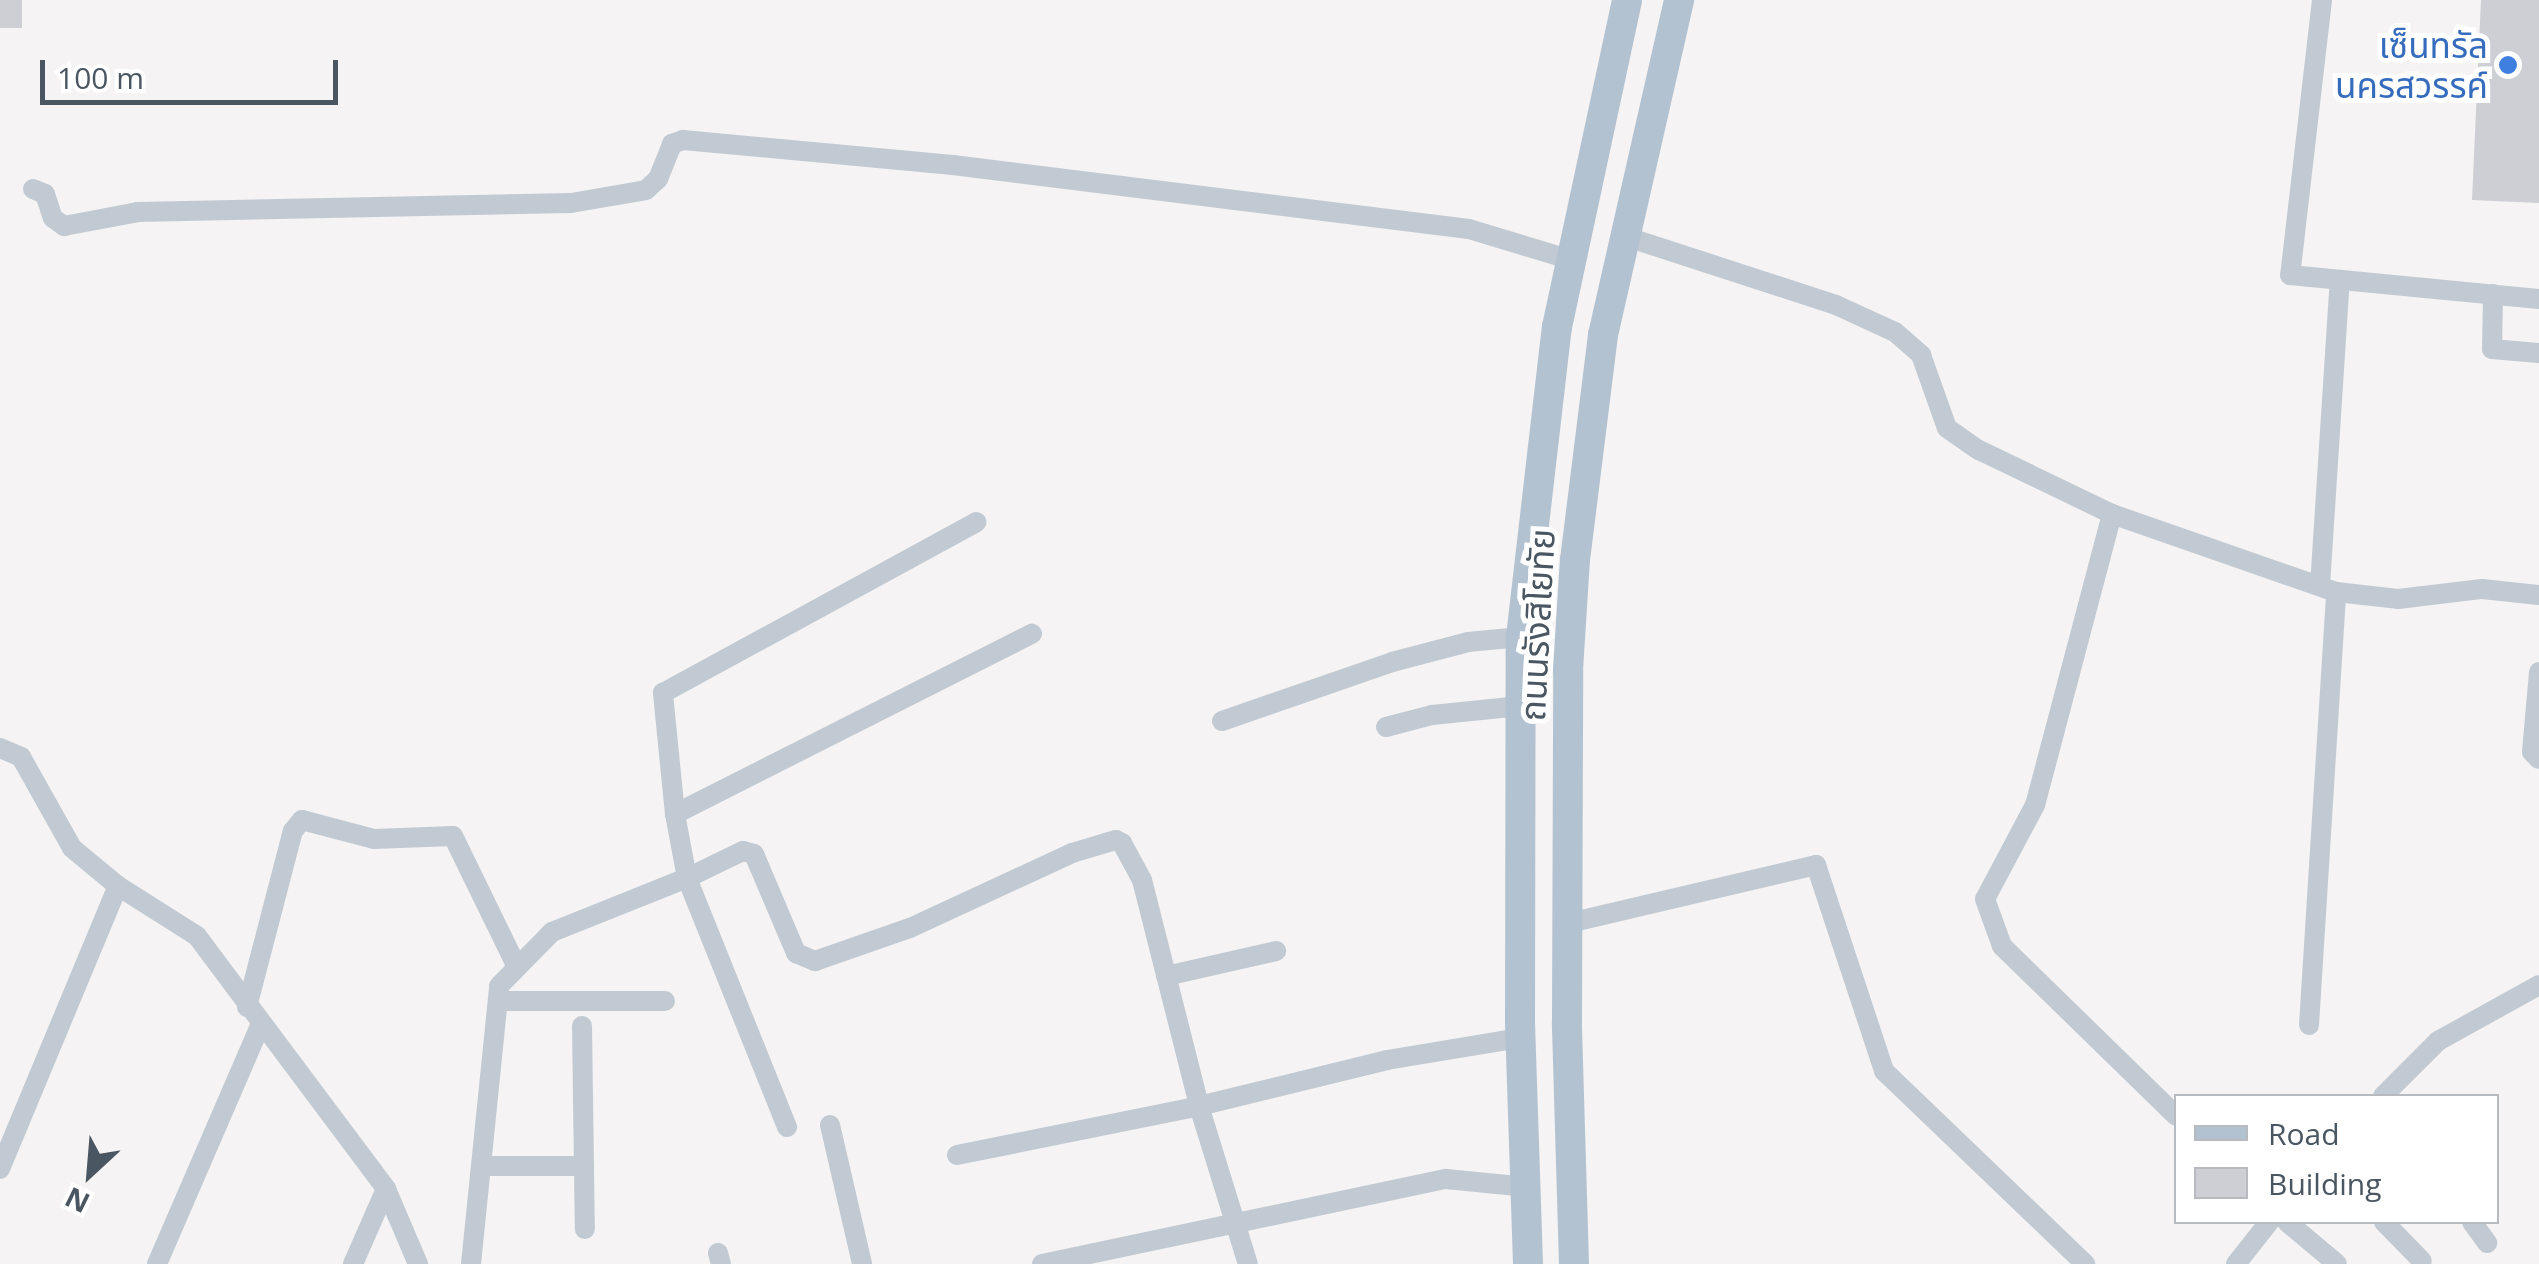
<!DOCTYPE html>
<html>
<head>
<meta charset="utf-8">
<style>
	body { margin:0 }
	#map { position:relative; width:2539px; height:1264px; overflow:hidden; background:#f5f3f3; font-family:"Open Sans","Noto Sans Thai",sans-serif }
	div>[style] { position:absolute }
	.building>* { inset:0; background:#cdcfd5; transform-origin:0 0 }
	.minor>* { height:20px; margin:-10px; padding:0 10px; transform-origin:10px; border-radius:10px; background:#c1cad2 }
	.primary>* { height:30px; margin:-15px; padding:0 15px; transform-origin:15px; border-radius:15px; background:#b3c2d1 }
	.dots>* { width:28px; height:28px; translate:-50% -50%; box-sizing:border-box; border:5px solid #fff; border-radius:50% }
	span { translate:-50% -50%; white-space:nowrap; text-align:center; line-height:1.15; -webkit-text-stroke:10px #fff; paint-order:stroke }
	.shop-label { font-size:35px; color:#366cbe }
	.right { translate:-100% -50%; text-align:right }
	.street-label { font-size:35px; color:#4a5661 }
	.legend { position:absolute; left:2174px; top:1094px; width:325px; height:130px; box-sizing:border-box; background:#fff; border:2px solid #b7bbc0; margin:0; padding:12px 18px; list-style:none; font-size:30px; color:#4a5661 }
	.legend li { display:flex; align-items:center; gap:20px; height:50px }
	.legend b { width:50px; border:2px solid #b7bbc0 }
	.north { position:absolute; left:40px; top:1124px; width:100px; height:100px; -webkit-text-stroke:8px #fff; paint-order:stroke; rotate:206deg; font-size:28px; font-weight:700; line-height:40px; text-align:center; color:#4a5661 }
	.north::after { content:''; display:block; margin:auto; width:35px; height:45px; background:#4a5661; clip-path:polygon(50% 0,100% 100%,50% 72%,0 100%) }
	.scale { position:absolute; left:40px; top:60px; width:298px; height:45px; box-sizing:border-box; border:5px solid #4a5661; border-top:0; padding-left:12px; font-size:30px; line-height:35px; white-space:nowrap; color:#4a5661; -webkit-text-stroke:8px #fff; paint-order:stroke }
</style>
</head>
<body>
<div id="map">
	<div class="building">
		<div style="left:0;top:0;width:22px;height:28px"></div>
		<div style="clip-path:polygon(2481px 0,2539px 0,2539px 203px,2472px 200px)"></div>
	</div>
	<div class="minor">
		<div style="left:2322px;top:0;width:277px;rotate:96.6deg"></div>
		<div style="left:2290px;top:275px;width:250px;rotate:5.5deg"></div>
		<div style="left:33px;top:189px;width:13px;rotate:23deg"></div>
		<div style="left:45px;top:194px;width:25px;rotate:72deg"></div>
		<div style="left:53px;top:218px;width:14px;rotate:36deg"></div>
		<div style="left:64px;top:226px;width:75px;rotate:-10.7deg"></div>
		<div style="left:138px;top:212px;width:433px;rotate:-1.2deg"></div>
		<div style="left:571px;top:203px;width:76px;rotate:-9.8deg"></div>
		<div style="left:646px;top:190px;width:16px;rotate:-43deg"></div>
		<div style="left:658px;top:179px;width:38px;rotate:-68deg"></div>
		<div style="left:672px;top:144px;width:12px;rotate:-20deg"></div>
		<div style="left:683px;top:140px;width:271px;rotate:5.3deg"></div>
		<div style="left:953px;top:165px;width:520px;rotate:7.07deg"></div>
		<div style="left:1469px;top:229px;width:108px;rotate:16.8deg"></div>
		<div style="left:1624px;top:236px;width:223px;rotate:18deg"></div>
		<div style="left:1836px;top:305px;width:65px;rotate:24.6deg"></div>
		<div style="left:1895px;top:332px;width:35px;rotate:41deg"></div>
		<div style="left:1921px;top:355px;width:77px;rotate:70.4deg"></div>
		<div style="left:1947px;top:428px;width:39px;rotate:35deg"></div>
		<div style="left:1979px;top:450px;width:148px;rotate:25.7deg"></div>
		<div style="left:2112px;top:514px;width:237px;rotate:19.2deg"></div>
		<div style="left:2336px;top:592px;width:62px;rotate:6.4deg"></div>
		<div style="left:2398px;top:599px;width:85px;rotate:-6.8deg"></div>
		<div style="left:2482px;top:589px;width:57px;rotate:6deg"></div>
		<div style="left:2493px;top:294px;width:55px;rotate:91deg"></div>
		<div style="left:2492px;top:349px;width:47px;rotate:4.9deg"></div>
		<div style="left:2112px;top:514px;width:301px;rotate:104.8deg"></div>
		<div style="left:2035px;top:805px;width:106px;rotate:118deg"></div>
		<div style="left:1985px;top:899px;width:50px;rotate:70.1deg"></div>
		<div style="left:2002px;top:946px;width:243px;rotate:44.3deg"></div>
		<div style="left:2320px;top:586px;width:307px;rotate:-86.3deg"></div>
		<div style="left:2539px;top:672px;width:80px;rotate:95deg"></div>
		<div style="left:2532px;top:752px;width:10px;rotate:45deg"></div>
		<div style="left:1222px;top:721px;width:180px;rotate:-19.1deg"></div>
		<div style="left:1392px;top:662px;width:79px;rotate:-14.7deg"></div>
		<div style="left:1468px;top:642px;width:53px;rotate:-5.4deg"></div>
		<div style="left:1386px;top:727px;width:48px;rotate:-14.6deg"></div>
		<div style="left:1432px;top:715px;width:89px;rotate:-5.8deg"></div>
		<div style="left:0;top:748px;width:23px;rotate:23deg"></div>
		<div style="left:21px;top:757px;width:104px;rotate:60.7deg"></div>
		<div style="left:72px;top:848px;width:60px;rotate:39.6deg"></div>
		<div style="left:118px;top:886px;width:93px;rotate:32.3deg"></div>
		<div style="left:197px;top:936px;width:316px;rotate:53.2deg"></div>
		<div style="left:386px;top:1189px;width:82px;rotate:66.9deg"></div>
		<div style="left:675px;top:814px;width:400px;rotate:-26.8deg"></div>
		<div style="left:1569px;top:923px;width:254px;rotate:-13.2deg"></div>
		<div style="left:1816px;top:865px;width:217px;rotate:71.7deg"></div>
		<div style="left:1884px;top:1071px;width:279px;rotate:43.8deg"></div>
		<div style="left:1166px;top:976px;width:113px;rotate:-12.8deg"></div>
		<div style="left:498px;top:1001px;width:167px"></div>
		<div style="left:247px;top:1007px;width:182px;rotate:-75.4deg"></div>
		<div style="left:293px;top:831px;width:14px;rotate:-51deg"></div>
		<div style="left:302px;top:820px;width:74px;rotate:14.8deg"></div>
		<div style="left:374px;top:839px;width:79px;rotate:-2.2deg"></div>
		<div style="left:453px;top:836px;width:146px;rotate:64deg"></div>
		<div style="left:2309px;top:1025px;width:434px;rotate:-86.4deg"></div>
		<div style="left:582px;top:1026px;width:203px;rotate:89.2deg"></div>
		<div style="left:2383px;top:1096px;width:78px;rotate:-45deg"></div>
		<div style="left:2438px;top:1041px;width:115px;rotate:-29deg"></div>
		<div style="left:830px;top:1125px;width:143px;rotate:77deg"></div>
		<div style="left:787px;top:1127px;width:268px;rotate:-111.9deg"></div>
		<div style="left:687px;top:878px;width:62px;rotate:-25.7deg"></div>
		<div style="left:743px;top:851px;width:11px;rotate:15deg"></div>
		<div style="left:754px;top:854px;width:108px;rotate:67deg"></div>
		<div style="left:796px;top:953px;width:21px;rotate:23deg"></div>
		<div style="left:815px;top:961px;width:101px;rotate:-19.2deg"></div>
		<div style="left:910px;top:928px;width:179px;rotate:-24.8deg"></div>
		<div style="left:1072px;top:853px;width:46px;rotate:-16.5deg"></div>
		<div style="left:1116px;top:840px;width:7px;rotate:27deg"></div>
		<div style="left:1122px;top:843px;width:42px;rotate:61.6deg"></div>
		<div style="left:1142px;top:880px;width:233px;rotate:75.8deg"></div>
		<div style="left:1199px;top:1106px;width:165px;rotate:72.8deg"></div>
		<div style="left:957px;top:1155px;width:247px;rotate:-11.4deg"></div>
		<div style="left:1199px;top:1106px;width:194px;rotate:-13.7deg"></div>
		<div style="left:1387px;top:1060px;width:135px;rotate:-9.4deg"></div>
		<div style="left:482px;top:1166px;width:102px"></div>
		<div style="left:0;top:1169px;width:307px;rotate:-67.4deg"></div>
		<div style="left:2287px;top:1222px;width:65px;rotate:40deg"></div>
		<div style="left:2384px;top:1222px;width:54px;rotate:45.7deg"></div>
		<div style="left:2472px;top:1222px;width:26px;rotate:54deg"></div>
		<div style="left:718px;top:1253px;width:11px;rotate:75deg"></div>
		<div style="left:157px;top:1264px;width:262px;rotate:-66.6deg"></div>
		<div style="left:353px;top:1264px;width:82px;rotate:-66.3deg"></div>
		<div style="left:471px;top:1264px;width:279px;rotate:-84.2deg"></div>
		<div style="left:499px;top:986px;width:76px;rotate:-45.5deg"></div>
		<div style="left:552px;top:932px;width:145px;rotate:-21.8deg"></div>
		<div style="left:687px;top:878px;width:65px;rotate:-100.6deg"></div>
		<div style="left:675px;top:814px;width:122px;rotate:-95.7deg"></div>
		<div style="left:663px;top:693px;width:357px;rotate:-28.6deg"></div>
		<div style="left:1042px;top:1264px;width:413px;rotate:-11.9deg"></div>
		<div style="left:1446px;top:1179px;width:82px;rotate:5.6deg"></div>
		<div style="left:2236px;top:1264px;width:53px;rotate:-51.8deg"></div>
	</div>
	<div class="primary">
		<div style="left:1528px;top:1264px;width:241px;rotate:-91.9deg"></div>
		<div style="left:1520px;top:1023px;width:386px;rotate:-89.9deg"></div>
		<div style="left:1521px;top:637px;width:312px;rotate:-83.4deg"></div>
		<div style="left:1557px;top:327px;width:334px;rotate:-77.9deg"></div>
		<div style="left:1574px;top:1264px;width:242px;rotate:-91.7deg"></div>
		<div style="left:1567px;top:1022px;width:352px;rotate:-89.8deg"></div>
		<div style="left:1568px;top:670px;width:110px;rotate:-86.4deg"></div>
		<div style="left:1575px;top:560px;width:227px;rotate:-82.9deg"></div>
		<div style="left:1603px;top:335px;width:344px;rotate:-77.2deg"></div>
	</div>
	<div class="dots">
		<div style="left:2508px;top:65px;background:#3f7fe0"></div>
	</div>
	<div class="shop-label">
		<span class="right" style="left:2488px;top:65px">เซ็นทรัล<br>นครสวรรค์</span>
	</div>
	<div class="street-label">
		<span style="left:1537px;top:625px;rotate:-87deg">ถนนรังสิโยทัย</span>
	</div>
	<ul class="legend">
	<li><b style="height:12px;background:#b3c2d1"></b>Road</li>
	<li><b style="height:28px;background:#cdcfd5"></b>Building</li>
	</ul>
	<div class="north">N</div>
	<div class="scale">100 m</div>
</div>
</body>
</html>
